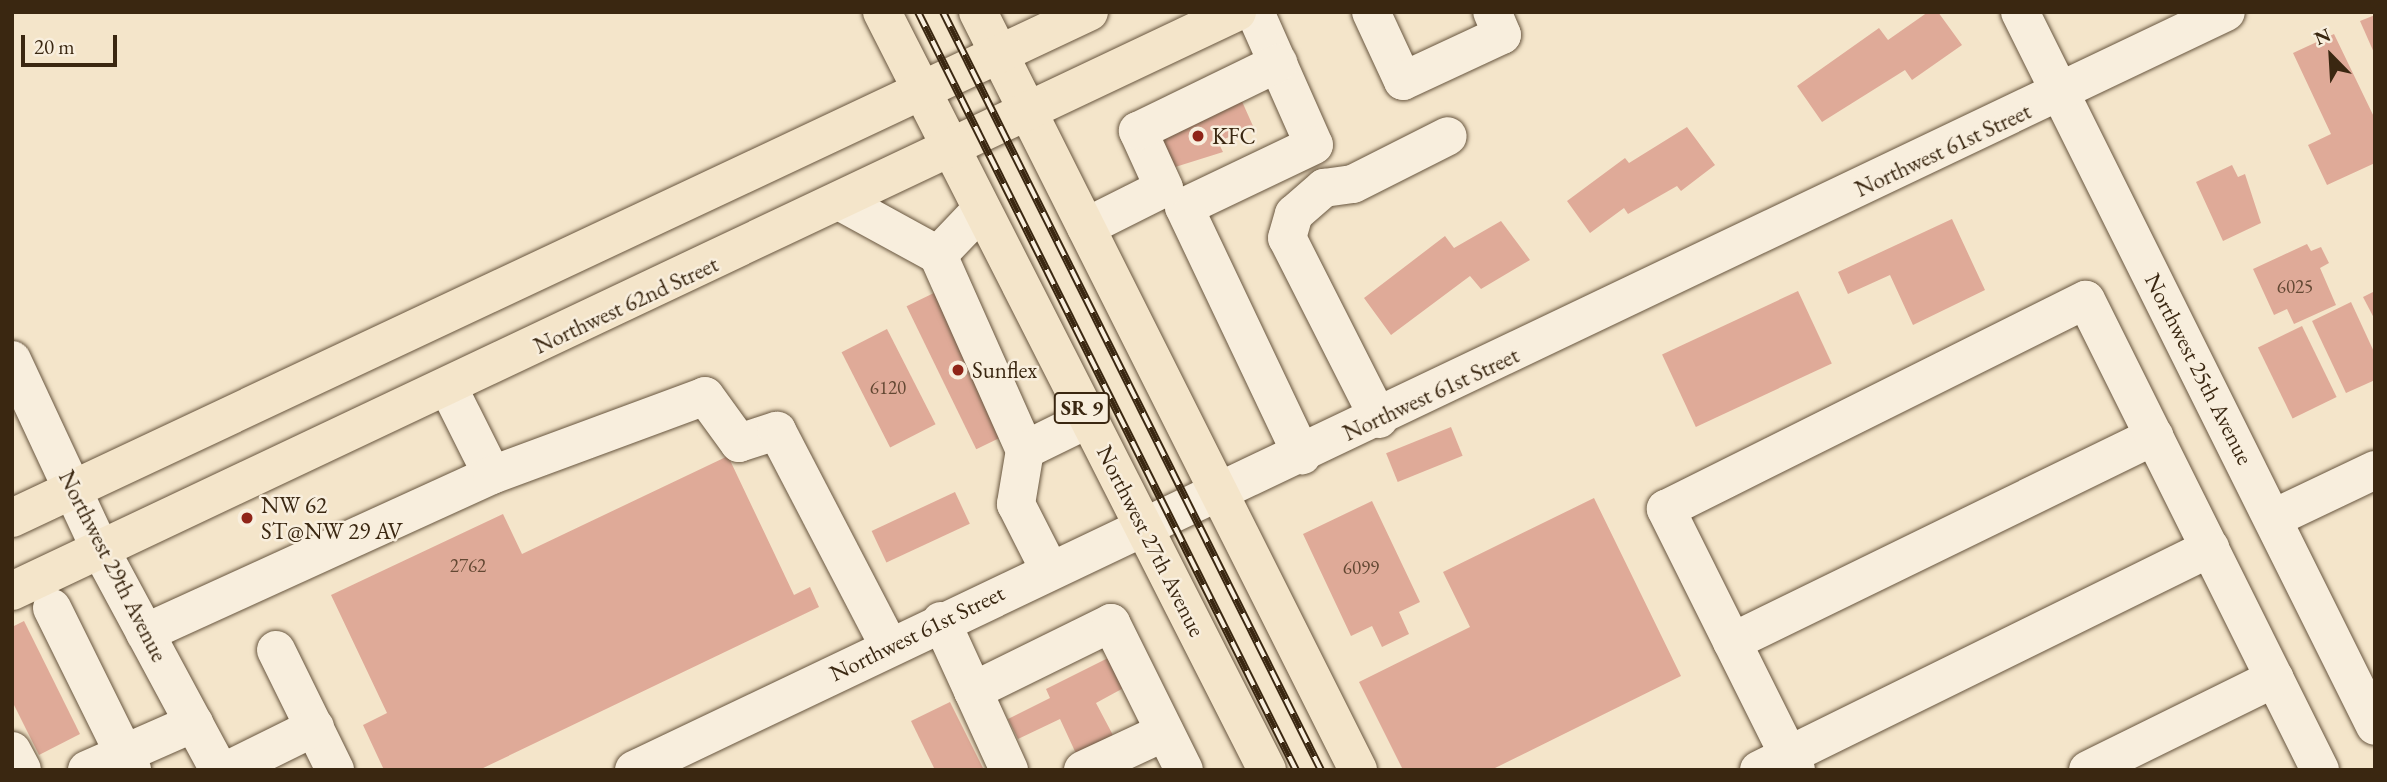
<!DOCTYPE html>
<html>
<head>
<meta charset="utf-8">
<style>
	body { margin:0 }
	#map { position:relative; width:2387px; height:782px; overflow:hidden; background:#f4e5ca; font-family:"EB Garamond",serif }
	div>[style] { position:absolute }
	.building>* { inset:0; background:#dfaa98; transform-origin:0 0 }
	.roads { filter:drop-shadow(0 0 2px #68563f) drop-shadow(0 0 2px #68563f) }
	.minor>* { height:38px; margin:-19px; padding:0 19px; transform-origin:19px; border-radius:19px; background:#f8eedd }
	.major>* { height:38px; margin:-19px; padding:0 19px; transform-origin:19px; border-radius:19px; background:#f4e5ca }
	.rail>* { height:8px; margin-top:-4px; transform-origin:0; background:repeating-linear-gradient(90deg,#f8eedd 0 16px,#3a2711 0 32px); box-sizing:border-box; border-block:2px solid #3a2711 }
	.dots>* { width:19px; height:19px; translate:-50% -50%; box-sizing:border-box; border:4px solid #f8eedd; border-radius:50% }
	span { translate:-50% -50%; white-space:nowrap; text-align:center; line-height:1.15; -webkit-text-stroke:5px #f8eedd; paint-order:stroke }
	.number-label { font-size:19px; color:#634833 }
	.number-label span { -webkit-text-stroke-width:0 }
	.shield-label span { padding:2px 5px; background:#f8eedd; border:2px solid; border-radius:5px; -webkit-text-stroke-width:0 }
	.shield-label { font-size:21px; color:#3a2711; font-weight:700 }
	.poi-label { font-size:23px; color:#3a2711 }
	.left { translate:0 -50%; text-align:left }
	.street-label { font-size:23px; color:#3a2711 }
	.frame { position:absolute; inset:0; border:14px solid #3a2711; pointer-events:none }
	.north { position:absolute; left:2296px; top:21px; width:70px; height:70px; -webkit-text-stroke:5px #f8eedd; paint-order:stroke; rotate:336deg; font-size:19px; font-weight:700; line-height:28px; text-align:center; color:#3a2711 }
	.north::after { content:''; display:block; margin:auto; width:24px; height:32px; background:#3a2711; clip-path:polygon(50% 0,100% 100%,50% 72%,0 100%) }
	.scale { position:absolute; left:21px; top:35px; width:96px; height:32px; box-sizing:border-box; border:4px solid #3a2711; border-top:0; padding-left:9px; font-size:21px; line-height:24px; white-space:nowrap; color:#3a2711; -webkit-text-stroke:5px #f8eedd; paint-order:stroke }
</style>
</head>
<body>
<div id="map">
	<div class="building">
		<div style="clip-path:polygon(1928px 12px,1938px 12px,1962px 45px,1912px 80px,1905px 70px,1822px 122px,1797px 86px,1879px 28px,1888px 40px)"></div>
		<div style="clip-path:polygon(2375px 15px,2375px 55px,2360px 21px)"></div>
		<div style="clip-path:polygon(2334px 34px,2375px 119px,2375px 163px,2327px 185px,2308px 145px,2331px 134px,2293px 53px)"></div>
		<div style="clip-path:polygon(1240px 97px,1253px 126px,1218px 142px,1223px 152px,1172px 168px,1157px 133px)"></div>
		<div style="clip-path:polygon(1687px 127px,1715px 165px,1681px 191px,1677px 186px,1628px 214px,1624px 208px,1590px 233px,1567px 201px,1625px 158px,1629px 163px)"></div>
		<div style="clip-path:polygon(2232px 165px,2238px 177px,2245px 174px,2261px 223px,2223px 241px,2196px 182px)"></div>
		<div style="clip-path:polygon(1952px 219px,1985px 290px,1913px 325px,1890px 275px,1848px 294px,1838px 272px)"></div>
		<div style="clip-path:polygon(1501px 221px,1530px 260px,1481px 289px,1470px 276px,1391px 335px,1364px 298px,1445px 236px,1454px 248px)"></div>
		<div style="clip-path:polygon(2307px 244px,2311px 251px,2321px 247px,2329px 263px,2320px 268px,2336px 305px,2294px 324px,2287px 309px,2274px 315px,2253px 269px)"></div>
		<div style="left:938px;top:291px;width:159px;height:35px;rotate:64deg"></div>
		<div style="left:1798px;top:291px;width:80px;height:150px;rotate:65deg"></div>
		<div style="clip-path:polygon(2375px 291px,2375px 320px,2363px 297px)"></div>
		<div style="clip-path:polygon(2351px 302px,2375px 354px,2375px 380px,2346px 393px,2312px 321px)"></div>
		<div style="left:2302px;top:326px;width:79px;height:49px;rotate:64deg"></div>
		<div style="left:887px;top:329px;width:107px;height:51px;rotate:63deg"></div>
		<div style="left:1451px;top:427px;width:31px;height:70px;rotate:68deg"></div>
		<div style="clip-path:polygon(728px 456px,794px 595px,810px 587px,819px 607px,479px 770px,384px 770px,363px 725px,387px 713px,331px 595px,503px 514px,522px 554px)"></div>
		<div style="left:955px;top:492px;width:35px;height:92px;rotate:65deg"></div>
		<div style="clip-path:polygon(1594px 498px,1681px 676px,1491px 770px,1403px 770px,1359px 682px,1470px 627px,1443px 572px)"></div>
		<div style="clip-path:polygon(1372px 501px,1420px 602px,1399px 612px,1409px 634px,1382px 647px,1372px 626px,1351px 636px,1303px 534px)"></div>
		<div style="clip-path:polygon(24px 621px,80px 734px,39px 755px,12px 701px,12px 627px)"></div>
		<div style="clip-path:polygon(1114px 655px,1129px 685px,1096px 703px,1115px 739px,1079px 760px,1060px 719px,1018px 739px,1008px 719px,1050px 698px,1046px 689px)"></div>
		<div style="clip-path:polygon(950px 702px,984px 770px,935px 770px,911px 721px)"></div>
	</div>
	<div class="roads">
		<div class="minor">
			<div style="left:1255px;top:12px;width:145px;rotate:66.1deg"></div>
			<div style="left:1314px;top:145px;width:144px;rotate:154.5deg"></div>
			<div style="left:1184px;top:207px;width:275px;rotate:64.6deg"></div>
			<div style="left:1371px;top:12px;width:76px;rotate:65.1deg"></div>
			<div style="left:1403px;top:81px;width:109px;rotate:-24.9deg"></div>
			<div style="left:1502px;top:35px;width:25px;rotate:-113deg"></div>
			<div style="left:2020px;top:12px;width:797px;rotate:63.56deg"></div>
			<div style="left:843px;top:203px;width:108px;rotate:28.7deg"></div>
			<div style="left:980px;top:211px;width:61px;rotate:133.7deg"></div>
			<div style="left:938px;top:255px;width:214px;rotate:66deg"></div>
			<div style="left:1025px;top:450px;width:70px;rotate:-26.2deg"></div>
			<div style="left:1086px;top:227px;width:87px;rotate:-26.6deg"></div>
			<div style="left:1164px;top:188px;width:63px;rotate:-114.5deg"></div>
			<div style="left:1138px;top:131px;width:156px;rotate:-25.9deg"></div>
			<div style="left:12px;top:360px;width:208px;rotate:65deg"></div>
			<div style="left:100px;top:549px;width:251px;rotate:61.7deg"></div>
			<div style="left:448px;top:387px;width:98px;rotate:63.4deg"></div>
			<div style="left:1379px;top:419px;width:203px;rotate:-116.9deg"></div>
			<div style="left:1287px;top:238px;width:25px;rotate:-74deg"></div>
			<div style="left:1294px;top:214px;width:40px;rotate:-41deg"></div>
			<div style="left:1324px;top:188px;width:29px;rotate:-8deg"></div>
			<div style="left:1353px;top:184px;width:106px;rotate:-26.8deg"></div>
			<div style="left:1025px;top:450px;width:55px;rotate:99.5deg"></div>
			<div style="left:1016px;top:504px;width:73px;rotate:63.1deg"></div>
			<div style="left:2274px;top:518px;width:112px;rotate:-25.4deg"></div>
			<div style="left:52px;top:608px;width:181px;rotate:63.7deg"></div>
			<div style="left:941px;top:621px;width:77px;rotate:65.4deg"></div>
			<div style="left:973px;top:691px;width:154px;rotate:-26.2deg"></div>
			<div style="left:1111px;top:623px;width:164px;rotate:63.6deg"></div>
			<div style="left:145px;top:633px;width:381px;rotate:-24.5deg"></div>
			<div style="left:492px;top:475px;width:227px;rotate:-20.3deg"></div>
			<div style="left:705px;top:396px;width:58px;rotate:54.1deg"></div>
			<div style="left:739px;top:443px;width:40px;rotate:-18deg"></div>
			<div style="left:777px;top:431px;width:242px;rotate:62.5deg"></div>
			<div style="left:1732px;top:642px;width:470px;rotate:-26deg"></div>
			<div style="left:276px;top:650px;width:134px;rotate:63.8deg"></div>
			<div style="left:973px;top:691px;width:87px;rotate:65.5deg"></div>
			<div style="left:12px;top:751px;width:21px;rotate:62deg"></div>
			<div style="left:87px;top:770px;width:117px;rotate:-23.7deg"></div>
			<div style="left:228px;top:770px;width:97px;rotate:-26.3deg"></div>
			<div style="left:634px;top:770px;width:1763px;rotate:-25.46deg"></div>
			<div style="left:1083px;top:770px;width:90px;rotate:-24.9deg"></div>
			<div style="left:1759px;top:770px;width:503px;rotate:-26.21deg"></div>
			<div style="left:1796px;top:770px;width:292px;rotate:-116.5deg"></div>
			<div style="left:1666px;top:509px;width:469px;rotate:-26.5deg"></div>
			<div style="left:2086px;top:300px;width:525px;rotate:63.53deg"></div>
			<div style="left:2088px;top:770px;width:208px;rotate:-26.2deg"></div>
		</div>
		<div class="major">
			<div style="left:882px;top:12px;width:850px;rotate:63.07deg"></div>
			<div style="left:978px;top:12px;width:848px;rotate:63.37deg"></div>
			<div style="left:12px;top:518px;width:1190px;rotate:-25.17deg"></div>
			<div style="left:12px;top:591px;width:1355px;rotate:-25.3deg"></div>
		</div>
	</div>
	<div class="rail">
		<div style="left:918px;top:12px;width:847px;rotate:63.5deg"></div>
		<div style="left:943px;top:12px;width:847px;rotate:63.5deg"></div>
	</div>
	<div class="dots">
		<div style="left:1198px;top:136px;background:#8f2418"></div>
		<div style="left:958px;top:370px;background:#8f2418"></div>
		<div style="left:247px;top:518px;background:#8f2418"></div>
	</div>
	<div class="number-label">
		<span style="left:2295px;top:287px">6025</span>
		<span style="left:888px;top:388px">6120</span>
		<span style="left:468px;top:566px">2762</span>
		<span style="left:1361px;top:568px">6099</span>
	</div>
	<div class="shield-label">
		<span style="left:1082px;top:408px">SR 9</span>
	</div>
	<div class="poi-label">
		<span class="left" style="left:1212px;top:136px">KFC</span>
		<span class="left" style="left:972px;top:370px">Sunflex</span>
		<span class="left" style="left:261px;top:518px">NW 62<br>ST@NW 29 AV</span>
	</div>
	<div class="street-label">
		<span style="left:1943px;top:150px;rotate:-25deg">Northwest 61st Street</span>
		<span style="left:626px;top:305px;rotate:-25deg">Northwest 62nd Street</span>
		<span style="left:2199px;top:369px;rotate:63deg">Northwest 25th Avenue</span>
		<span style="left:1431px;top:394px;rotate:-25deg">Northwest 61st Street</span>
		<span style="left:1151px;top:541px;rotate:63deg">Northwest 27th Avenue</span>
		<span style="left:113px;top:566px;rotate:63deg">Northwest 29th Avenue</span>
		<span style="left:917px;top:633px;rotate:-26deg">Northwest 61st Street</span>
	</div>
	<div class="frame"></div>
	<div class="north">N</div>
	<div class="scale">20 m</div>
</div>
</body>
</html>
